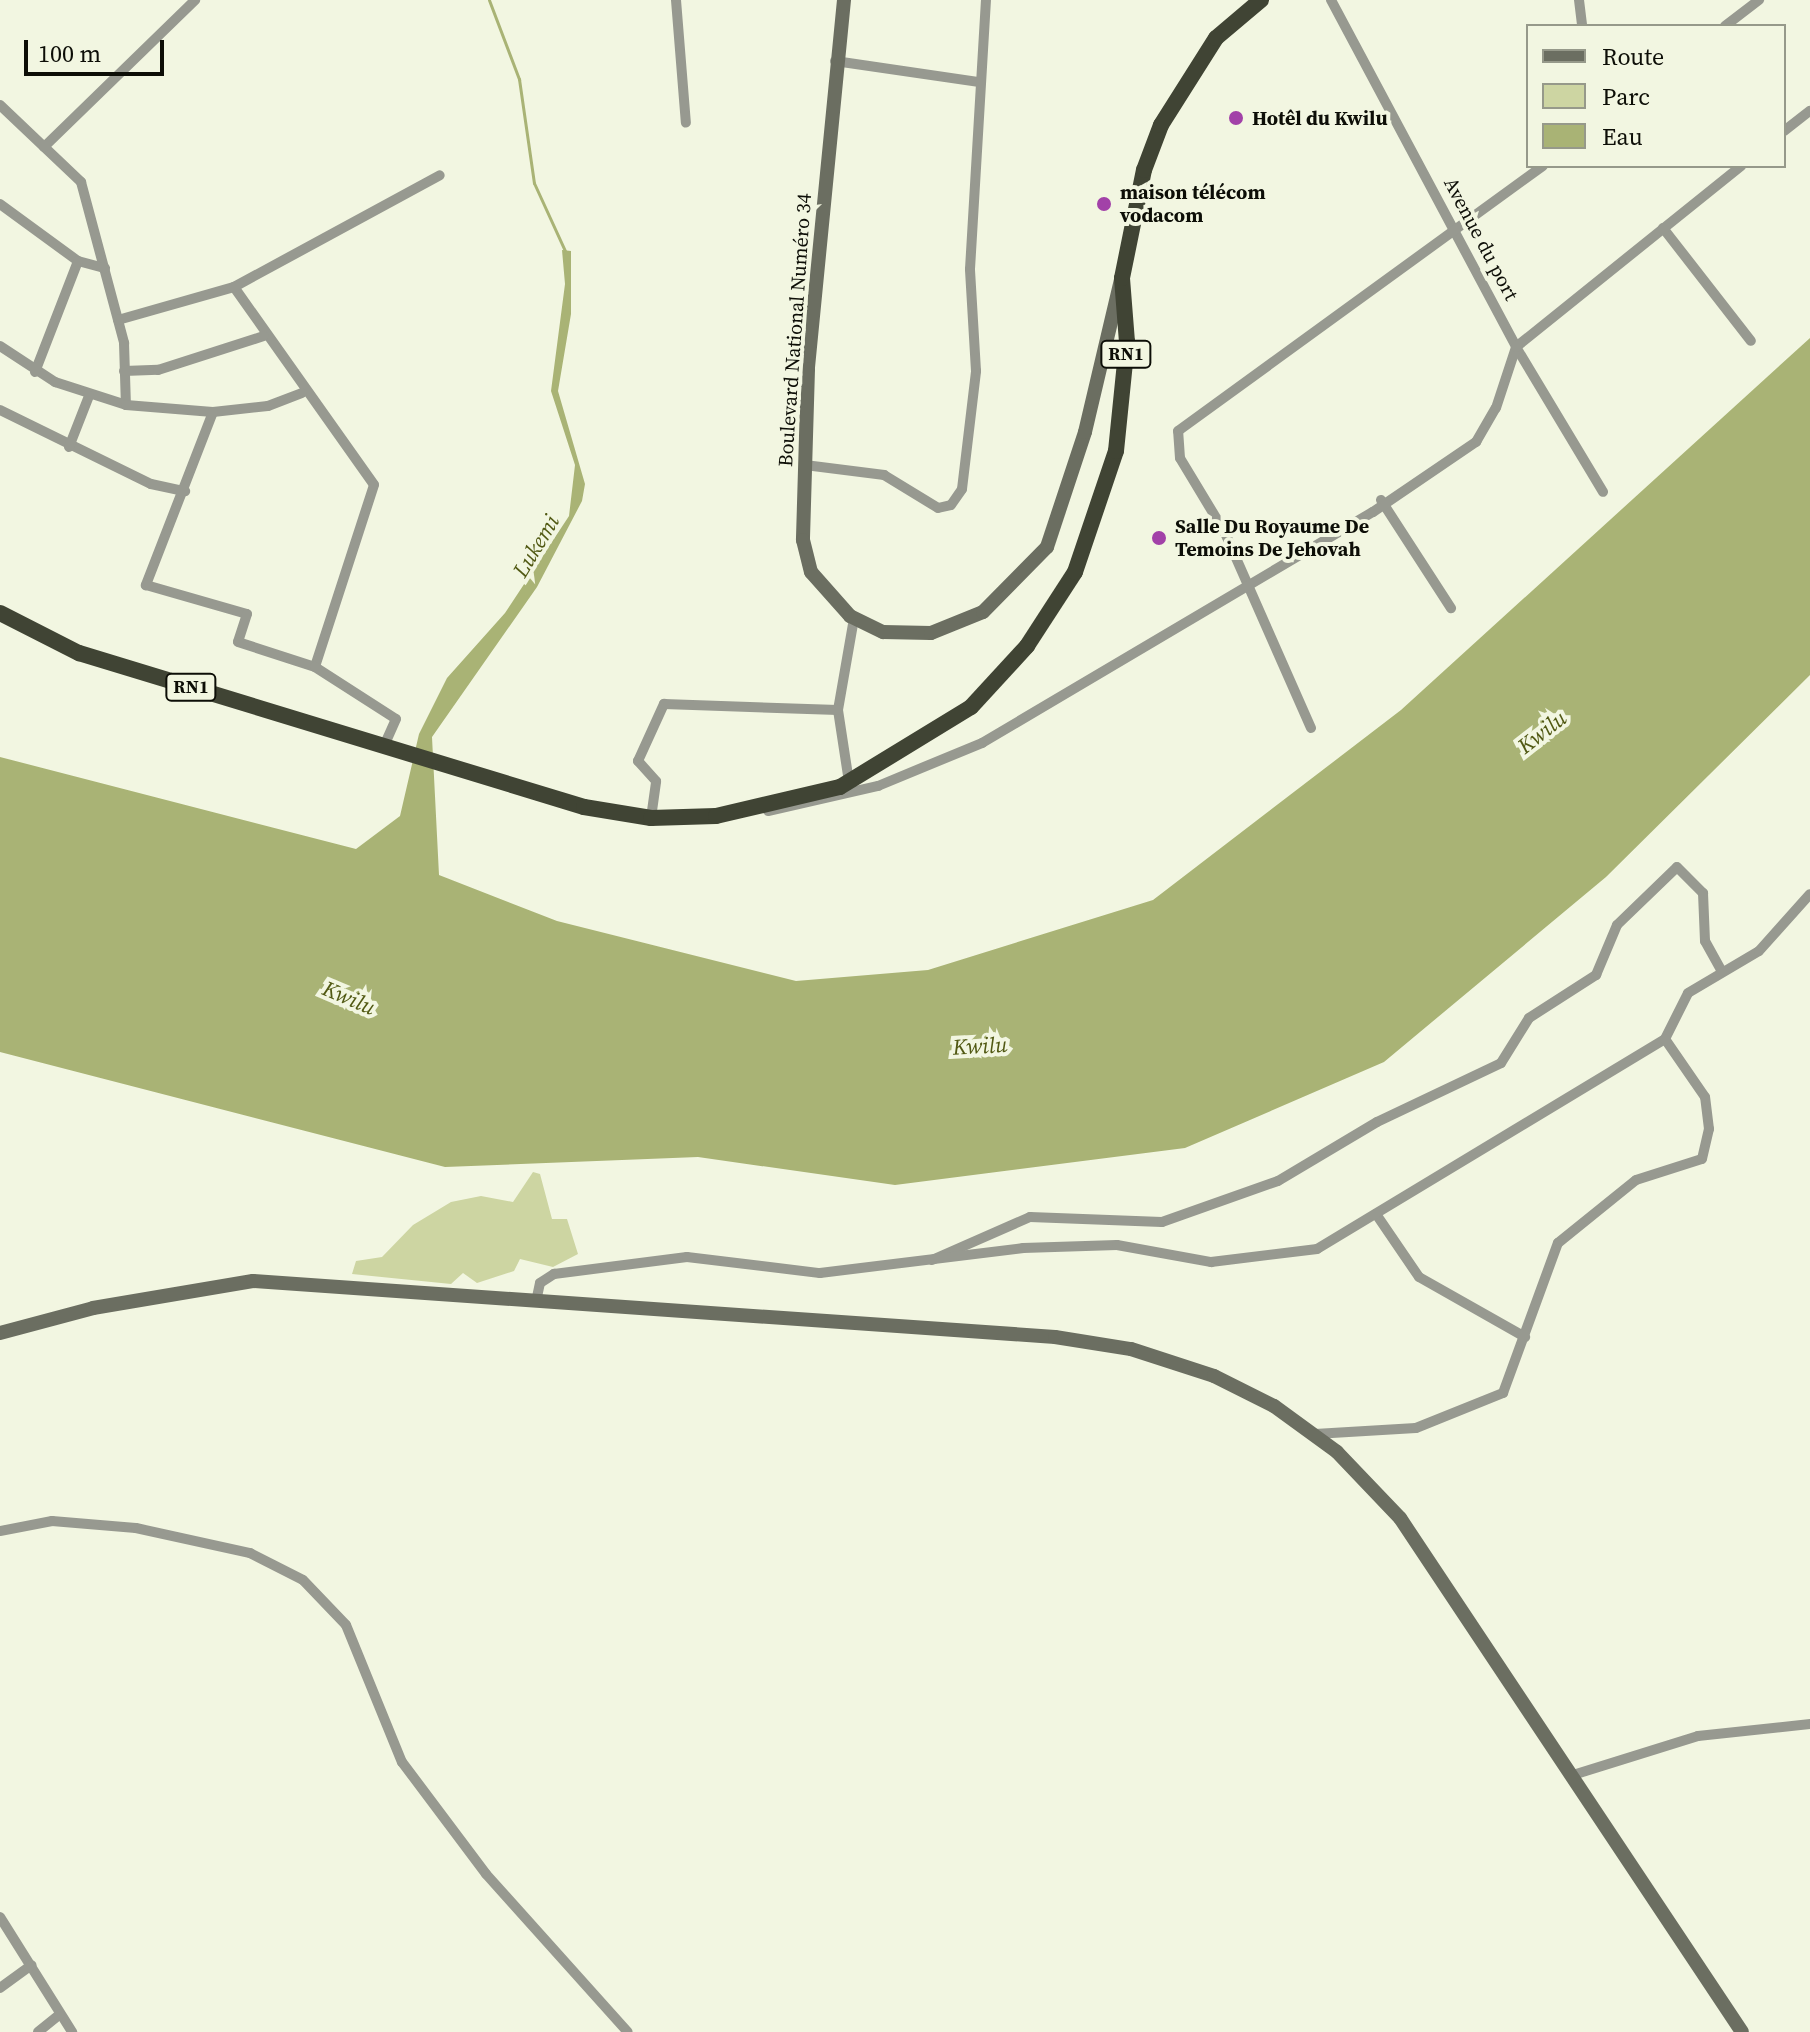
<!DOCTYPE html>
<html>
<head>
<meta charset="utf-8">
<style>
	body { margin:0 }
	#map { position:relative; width:1810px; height:2032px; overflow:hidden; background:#f2f6e1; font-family:"Source Serif 4",serif }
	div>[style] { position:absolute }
	.green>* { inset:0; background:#cdd5a2 }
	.water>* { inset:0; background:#a9b375 }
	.stream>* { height:3px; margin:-1.5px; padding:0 1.5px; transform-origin:1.5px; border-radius:1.5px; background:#a9b375 }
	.minor>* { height:10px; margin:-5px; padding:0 5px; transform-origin:5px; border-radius:5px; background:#979990 }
	.secondary>* { height:14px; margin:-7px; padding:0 7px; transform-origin:7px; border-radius:7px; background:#6b6e61 }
	.trunk>* { height:16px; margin:-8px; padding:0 8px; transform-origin:8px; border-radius:8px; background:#404434 }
	.dots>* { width:22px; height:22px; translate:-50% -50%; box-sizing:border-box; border:4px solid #f2f6e1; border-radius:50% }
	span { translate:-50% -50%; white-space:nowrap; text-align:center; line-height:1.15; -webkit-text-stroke:8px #f2f6e1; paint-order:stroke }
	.shield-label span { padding:2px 6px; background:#f2f6e1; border:2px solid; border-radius:6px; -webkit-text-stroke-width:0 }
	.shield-label { font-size:18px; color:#0d0e07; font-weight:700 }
	.poi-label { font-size:20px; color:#0d0e07; font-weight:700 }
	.left { translate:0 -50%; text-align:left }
	.street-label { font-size:20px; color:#0d0e07 }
	.water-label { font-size:22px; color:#515913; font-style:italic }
	.legend { position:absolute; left:1526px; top:24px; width:260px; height:144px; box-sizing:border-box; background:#f2f6e1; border:2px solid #96998a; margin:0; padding:10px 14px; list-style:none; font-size:24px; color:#0d0e07 }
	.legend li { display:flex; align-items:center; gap:16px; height:40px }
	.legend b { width:40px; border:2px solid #96998a }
	.scale { position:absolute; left:24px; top:40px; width:140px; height:36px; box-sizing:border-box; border:4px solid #0d0e07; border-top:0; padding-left:10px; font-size:24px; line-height:28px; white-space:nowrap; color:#0d0e07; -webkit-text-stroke:6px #f2f6e1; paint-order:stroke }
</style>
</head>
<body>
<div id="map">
	<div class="green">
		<div style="clip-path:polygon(533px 1172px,540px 1174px,552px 1219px,567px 1219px,578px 1254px,553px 1267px,520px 1259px,514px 1271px,477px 1283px,463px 1273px,451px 1284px,352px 1274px,356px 1261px,382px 1257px,413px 1225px,451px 1202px,481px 1196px,513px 1202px)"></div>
	</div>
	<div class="water">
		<div style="clip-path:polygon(562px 250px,571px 251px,571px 314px,558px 391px,585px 484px,582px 501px,537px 587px,432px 737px,439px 875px,557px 921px,796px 981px,928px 970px,1153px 900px,1401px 710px,1810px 338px,1810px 675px,1606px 877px,1384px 1062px,1185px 1148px,895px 1185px,698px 1157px,445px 1167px,0 1052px,0 757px,356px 849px,400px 816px,419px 734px,447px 678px,505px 613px,569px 516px,575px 465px,551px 391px,565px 284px)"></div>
	</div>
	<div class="stream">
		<div style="left:489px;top:0;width:85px;rotate:69.2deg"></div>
		<div style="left:519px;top:79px;width:105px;rotate:81.8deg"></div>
		<div style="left:534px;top:183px;width:77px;rotate:65.4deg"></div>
	</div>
	<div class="minor">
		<div style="left:676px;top:0;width:123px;rotate:85.4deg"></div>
		<div style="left:1331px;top:0;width:393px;rotate:61.9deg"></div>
		<div style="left:1516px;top:347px;width:169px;rotate:59deg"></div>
		<div style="left:1579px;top:0;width:26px;rotate:83deg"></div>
		<div style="left:1725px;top:26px;width:43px;rotate:-37.4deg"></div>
		<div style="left:835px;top:61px;width:146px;rotate:8.3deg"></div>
		<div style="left:0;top:105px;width:112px;rotate:43.5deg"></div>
		<div style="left:81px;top:182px;width:167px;rotate:75deg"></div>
		<div style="left:124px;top:343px;width:62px;rotate:88.2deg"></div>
		<div style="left:1784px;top:131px;width:33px;rotate:-38deg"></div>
		<div style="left:44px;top:147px;width:211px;rotate:-44.2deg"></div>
		<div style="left:0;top:204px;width:97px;rotate:36.2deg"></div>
		<div style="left:78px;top:261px;width:28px;rotate:15deg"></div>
		<div style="left:1663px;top:228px;width:143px;rotate:52.1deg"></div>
		<div style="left:234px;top:287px;width:242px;rotate:54.7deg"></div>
		<div style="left:374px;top:485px;width:191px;rotate:108deg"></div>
		<div style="left:118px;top:320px;width:121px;rotate:-15.9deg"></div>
		<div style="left:234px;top:287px;width:234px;rotate:-28.5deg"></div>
		<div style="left:0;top:346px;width:66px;rotate:33.2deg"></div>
		<div style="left:55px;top:382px;width:75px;rotate:17.9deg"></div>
		<div style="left:126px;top:405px;width:87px;rotate:4.6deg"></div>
		<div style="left:213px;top:412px;width:55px;rotate:-6.2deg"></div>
		<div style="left:268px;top:406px;width:36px;rotate:-21deg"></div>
		<div style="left:124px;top:371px;width:34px;rotate:-2deg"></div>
		<div style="left:158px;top:370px;width:111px;rotate:-17.8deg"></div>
		<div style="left:35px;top:372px;width:119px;rotate:-68.8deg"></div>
		<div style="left:0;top:410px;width:168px;rotate:26.1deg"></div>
		<div style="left:151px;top:484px;width:35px;rotate:12deg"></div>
		<div style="left:213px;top:412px;width:186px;rotate:111.2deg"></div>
		<div style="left:146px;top:585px;width:105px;rotate:16deg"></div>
		<div style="left:247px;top:614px;width:29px;rotate:108deg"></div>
		<div style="left:238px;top:642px;width:81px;rotate:18deg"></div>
		<div style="left:315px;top:667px;width:96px;rotate:32.7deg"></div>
		<div style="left:396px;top:719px;width:30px;rotate:114deg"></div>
		<div style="left:69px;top:447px;width:55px;rotate:-68.6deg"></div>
		<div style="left:805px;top:465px;width:80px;rotate:7.2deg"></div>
		<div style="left:884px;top:475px;width:63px;rotate:31.4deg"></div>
		<div style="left:938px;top:508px;width:13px;rotate:-13deg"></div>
		<div style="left:951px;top:505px;width:19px;rotate:-55deg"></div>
		<div style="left:962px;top:489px;width:119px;rotate:-83.2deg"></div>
		<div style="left:976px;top:371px;width:102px;rotate:-93.4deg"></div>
		<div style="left:970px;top:269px;width:269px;rotate:-86.6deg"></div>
		<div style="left:1381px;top:500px;width:129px;rotate:57.1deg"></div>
		<div style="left:1311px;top:728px;width:215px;rotate:-113.8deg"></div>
		<div style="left:1224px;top:531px;width:85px;rotate:-121.1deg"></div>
		<div style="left:1180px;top:458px;width:27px;rotate:-94deg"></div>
		<div style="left:1178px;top:431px;width:451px;rotate:-36deg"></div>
		<div style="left:849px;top:782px;width:73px;rotate:-98.7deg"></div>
		<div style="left:838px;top:710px;width:93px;rotate:-80.1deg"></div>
		<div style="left:768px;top:811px;width:113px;rotate:-12.8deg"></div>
		<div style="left:878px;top:786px;width:113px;rotate:-22.5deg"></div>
		<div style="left:982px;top:743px;width:454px;rotate:-30.6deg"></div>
		<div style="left:1373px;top:512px;width:125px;rotate:-34.2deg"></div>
		<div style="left:1476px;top:442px;width:39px;rotate:-60deg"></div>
		<div style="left:1496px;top:408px;width:64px;rotate:-71.8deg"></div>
		<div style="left:1516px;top:347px;width:289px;rotate:-38.8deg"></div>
		<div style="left:651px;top:818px;width:37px;rotate:-82deg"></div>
		<div style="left:656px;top:781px;width:27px;rotate:-132deg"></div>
		<div style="left:638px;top:761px;width:63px;rotate:-65.5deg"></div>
		<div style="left:664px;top:704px;width:174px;rotate:2deg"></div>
		<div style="left:1376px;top:1214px;width:76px;rotate:55.7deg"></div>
		<div style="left:1419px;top:1277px;width:122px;rotate:29.5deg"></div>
		<div style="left:932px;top:1260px;width:107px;rotate:-23.7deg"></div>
		<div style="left:1030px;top:1217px;width:132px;rotate:2.2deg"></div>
		<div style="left:1162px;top:1222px;width:123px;rotate:-19.5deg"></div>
		<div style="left:1278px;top:1181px;width:115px;rotate:-30.8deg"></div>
		<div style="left:1377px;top:1122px;width:137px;rotate:-25.4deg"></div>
		<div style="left:1501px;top:1063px;width:53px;rotate:-58.1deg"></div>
		<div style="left:1529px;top:1018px;width:80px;rotate:-32.7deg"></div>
		<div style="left:1596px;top:975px;width:54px;rotate:-67.2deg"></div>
		<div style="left:1617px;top:925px;width:83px;rotate:-44deg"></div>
		<div style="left:1677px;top:867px;width:37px;rotate:45deg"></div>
		<div style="left:1703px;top:893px;width:48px;rotate:87.6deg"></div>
		<div style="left:1705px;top:941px;width:33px;rotate:61deg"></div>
		<div style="left:537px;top:1297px;width:14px;rotate:-78deg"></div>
		<div style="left:540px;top:1283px;width:17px;rotate:-33deg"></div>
		<div style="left:554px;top:1274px;width:134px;rotate:-7.3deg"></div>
		<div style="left:687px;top:1257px;width:134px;rotate:6.9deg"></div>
		<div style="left:820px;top:1273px;width:205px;rotate:-7deg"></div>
		<div style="left:1023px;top:1248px;width:94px;rotate:-1.8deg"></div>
		<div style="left:1117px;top:1245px;width:96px;rotate:10.3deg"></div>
		<div style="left:1211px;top:1262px;width:107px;rotate:-7deg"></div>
		<div style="left:1317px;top:1249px;width:406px;rotate:-31.1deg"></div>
		<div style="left:1665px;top:1039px;width:51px;rotate:-63.4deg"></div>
		<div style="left:1688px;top:993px;width:82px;rotate:-30.6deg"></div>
		<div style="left:1759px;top:951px;width:76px;rotate:-48.2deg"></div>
		<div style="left:1315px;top:1434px;width:101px;rotate:-3.4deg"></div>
		<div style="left:1416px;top:1428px;width:94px;rotate:-21.9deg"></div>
		<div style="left:1503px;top:1393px;width:160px;rotate:-69.9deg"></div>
		<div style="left:1558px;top:1243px;width:100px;rotate:-38.9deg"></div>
		<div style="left:1636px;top:1180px;width:69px;rotate:-17.7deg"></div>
		<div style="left:1702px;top:1159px;width:31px;rotate:-77deg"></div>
		<div style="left:1709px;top:1129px;width:32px;rotate:-97deg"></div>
		<div style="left:1705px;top:1097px;width:70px;rotate:-124.6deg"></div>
		<div style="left:0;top:1531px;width:53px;rotate:-10.9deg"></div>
		<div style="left:52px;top:1521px;width:84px;rotate:4.8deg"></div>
		<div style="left:136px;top:1528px;width:117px;rotate:12.4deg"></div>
		<div style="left:250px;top:1553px;width:59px;rotate:27deg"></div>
		<div style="left:303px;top:1580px;width:62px;rotate:46.3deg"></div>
		<div style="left:346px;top:1625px;width:148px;rotate:67.8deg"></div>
		<div style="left:402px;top:1762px;width:140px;rotate:53.1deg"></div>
		<div style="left:486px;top:1874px;width:212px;rotate:48.1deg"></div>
		<div style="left:1573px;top:1775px;width:131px;rotate:-17.3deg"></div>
		<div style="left:1698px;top:1736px;width:113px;rotate:-6.1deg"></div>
		<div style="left:0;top:1917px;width:136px;rotate:57.9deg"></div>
		<div style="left:0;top:1988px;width:39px;rotate:-36deg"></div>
		<div style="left:38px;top:2032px;width:28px;rotate:-39deg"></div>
	</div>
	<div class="secondary">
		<div style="left:844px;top:0;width:371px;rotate:95.6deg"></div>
		<div style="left:808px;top:369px;width:171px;rotate:91.7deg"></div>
		<div style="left:803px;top:540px;width:33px;rotate:76deg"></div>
		<div style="left:811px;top:572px;width:59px;rotate:48.4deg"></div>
		<div style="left:850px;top:616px;width:37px;rotate:26deg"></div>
		<div style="left:883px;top:632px;width:48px;rotate:1.2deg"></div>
		<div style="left:931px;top:633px;width:56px;rotate:-22deg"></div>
		<div style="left:983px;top:612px;width:91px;rotate:-45.4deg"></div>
		<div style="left:1047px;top:547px;width:121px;rotate:-71.7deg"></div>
		<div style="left:1085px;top:432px;width:156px;rotate:-76.7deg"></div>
		<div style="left:0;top:1333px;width:96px;rotate:-15deg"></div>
		<div style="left:93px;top:1308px;width:162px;rotate:-9.6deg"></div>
		<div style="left:253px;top:1281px;width:804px;rotate:3.99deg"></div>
		<div style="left:1055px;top:1337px;width:77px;rotate:9deg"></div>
		<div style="left:1131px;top:1349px;width:87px;rotate:18deg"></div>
		<div style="left:1214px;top:1376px;width:67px;rotate:26.6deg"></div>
		<div style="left:1274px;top:1406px;width:78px;rotate:36.1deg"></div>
		<div style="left:1337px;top:1452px;width:91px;rotate:46.3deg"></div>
		<div style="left:1400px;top:1518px;width:617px;rotate:56.36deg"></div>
	</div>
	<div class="trunk">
		<div style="left:0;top:613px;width:89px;rotate:26.9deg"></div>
		<div style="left:79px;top:653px;width:528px;rotate:16.96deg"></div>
		<div style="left:584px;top:807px;width:68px;rotate:9.3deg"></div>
		<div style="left:651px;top:818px;width:65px;rotate:-1.8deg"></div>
		<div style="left:716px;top:816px;width:127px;rotate:-13.2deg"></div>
		<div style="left:840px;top:787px;width:153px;rotate:-31.4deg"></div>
		<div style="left:971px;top:707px;width:83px;rotate:-47.4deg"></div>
		<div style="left:1027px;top:646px;width:88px;rotate:-57deg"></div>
		<div style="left:1075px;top:572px;width:128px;rotate:-71.3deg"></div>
		<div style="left:1116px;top:451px;width:110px;rotate:-84.2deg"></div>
		<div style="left:1127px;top:342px;width:64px;rotate:-94.5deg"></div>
		<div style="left:1122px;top:278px;width:110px;rotate:-78.5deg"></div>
		<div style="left:1144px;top:170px;width:48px;rotate:-69.3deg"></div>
		<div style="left:1161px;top:125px;width:103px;rotate:-57.7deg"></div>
		<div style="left:1216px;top:38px;width:59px;rotate:-40.2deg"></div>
	</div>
	<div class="dots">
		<div style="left:1236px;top:118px;background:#a241a8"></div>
		<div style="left:1104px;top:204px;background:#a241a8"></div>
		<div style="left:1159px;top:538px;background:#a241a8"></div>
	</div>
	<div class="shield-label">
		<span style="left:1126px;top:354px">RN1</span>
		<span style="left:191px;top:687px">RN1</span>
	</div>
	<div class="poi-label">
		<span class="left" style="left:1252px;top:118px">Hotêl du Kwilu</span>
		<span class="left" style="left:1120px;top:204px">maison télécom<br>vodacom</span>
		<span class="left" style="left:1175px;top:538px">Salle Du Royaume De<br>Temoins De Jehovah</span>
	</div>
	<div class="street-label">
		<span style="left:1481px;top:239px;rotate:62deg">Avenue du port</span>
		<span style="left:795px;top:330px;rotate:-86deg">Boulevard National Numéro 34</span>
	</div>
	<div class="water-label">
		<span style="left:536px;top:546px;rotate:-59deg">Lukemi</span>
		<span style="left:1542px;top:732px;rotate:-38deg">Kwilu</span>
		<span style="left:349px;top:998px;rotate:23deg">Kwilu</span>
		<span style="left:980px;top:1046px;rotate:-3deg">Kwilu</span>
	</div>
	<ul class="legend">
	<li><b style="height:10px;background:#6b6e61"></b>Route</li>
	<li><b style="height:22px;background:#cdd5a2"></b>Parc</li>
	<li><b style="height:22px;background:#a9b375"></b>Eau</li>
	</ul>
	<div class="scale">100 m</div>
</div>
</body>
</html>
